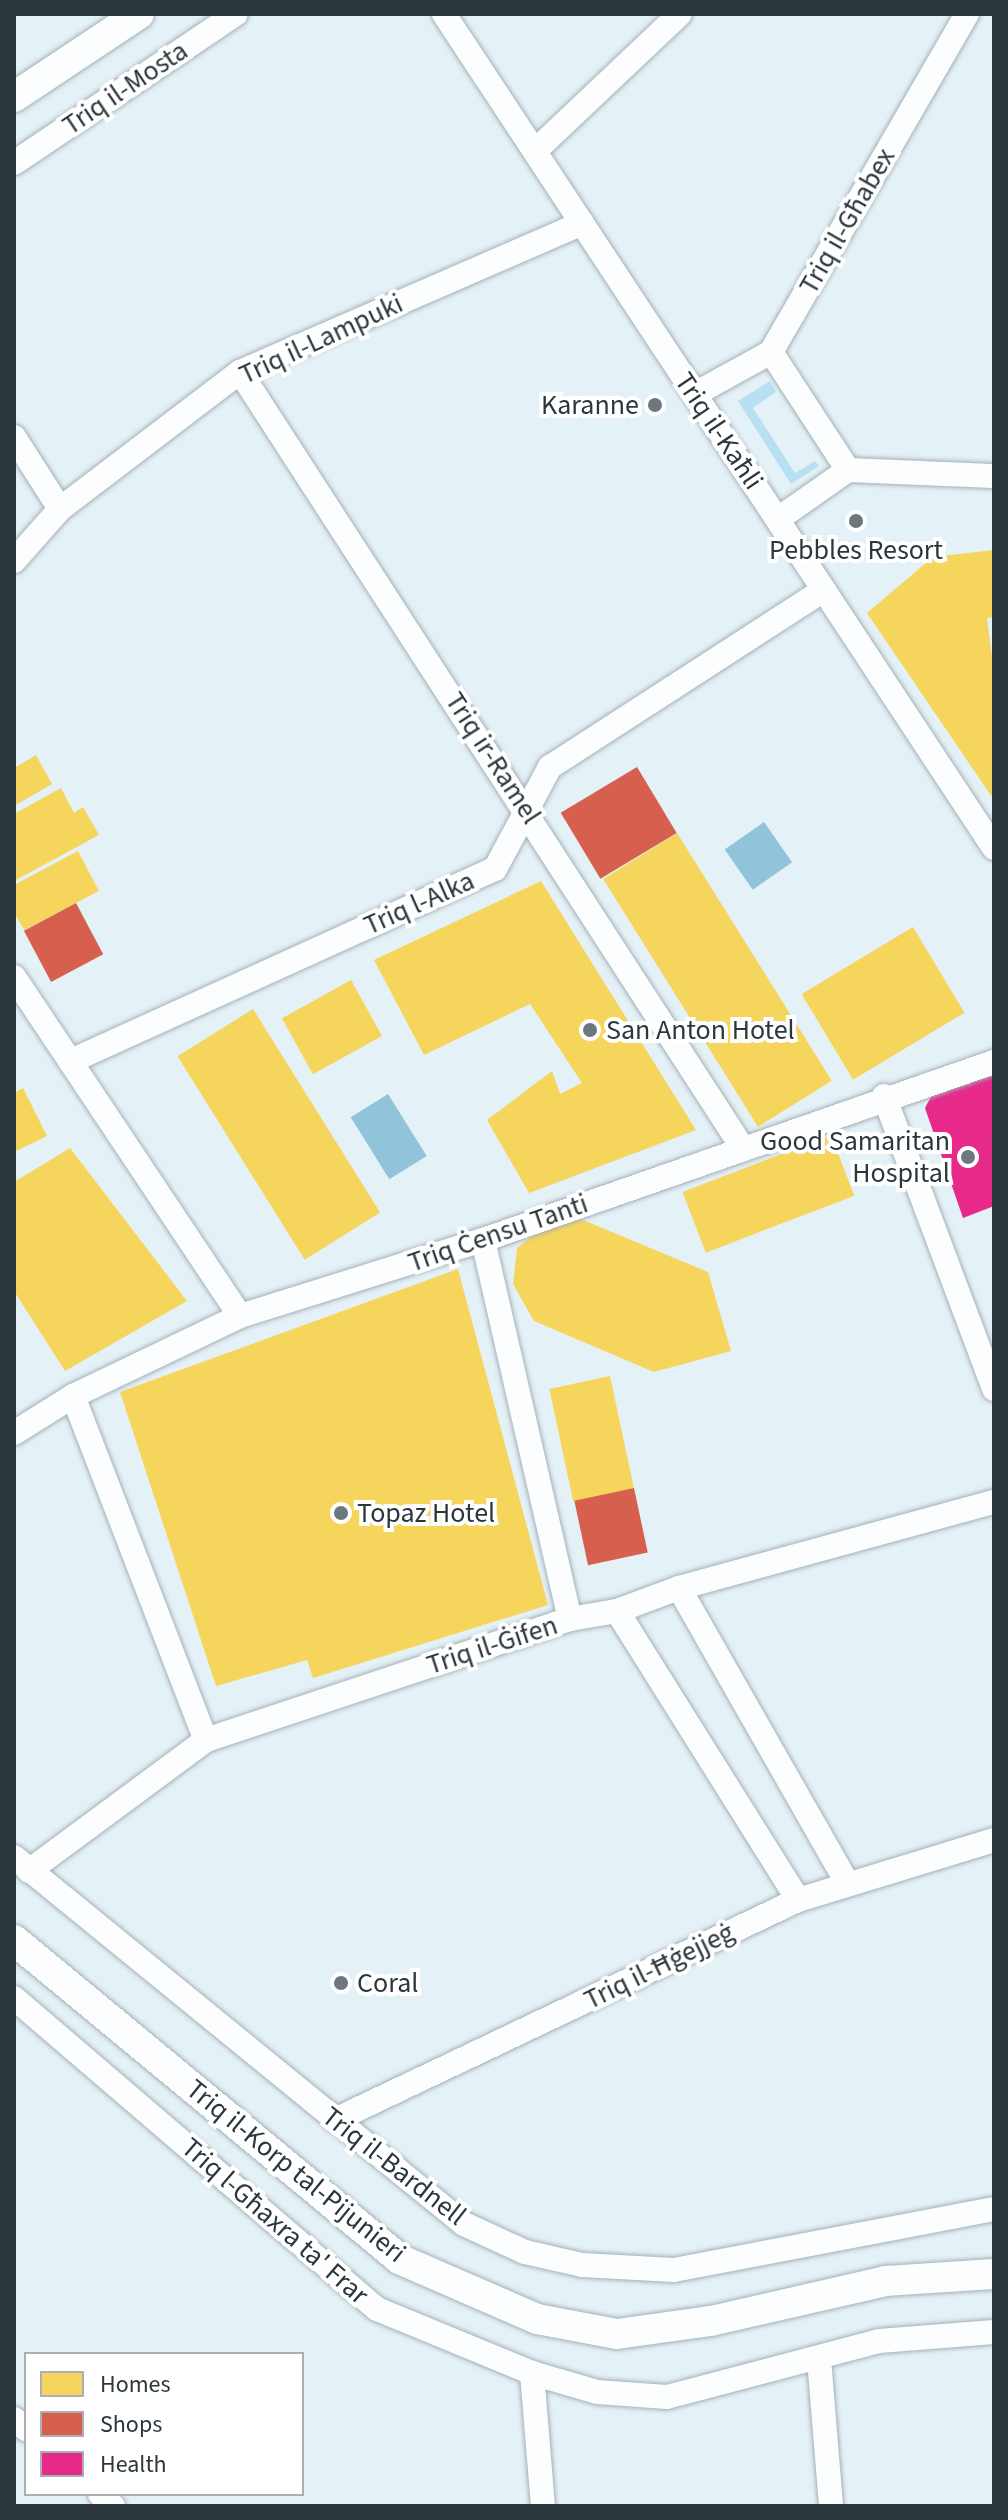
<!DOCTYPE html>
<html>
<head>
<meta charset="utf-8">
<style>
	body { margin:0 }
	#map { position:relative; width:1008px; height:2520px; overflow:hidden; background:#e4f1f7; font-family:"Source Sans 3",sans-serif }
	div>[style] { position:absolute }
	.green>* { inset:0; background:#b7e0f3 }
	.water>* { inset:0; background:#91c4da; transform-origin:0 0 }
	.homes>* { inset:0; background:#f6d55c; transform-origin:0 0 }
	.shops>* { inset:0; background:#d6604d; transform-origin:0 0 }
	.health>* { inset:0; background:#e7298a }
	.roads { filter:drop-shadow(0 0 2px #a5b1b6) drop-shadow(0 0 2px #a5b1b6) }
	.minor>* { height:24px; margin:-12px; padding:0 12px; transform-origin:12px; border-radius:12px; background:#fbfdfe }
	.tertiary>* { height:30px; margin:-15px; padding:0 15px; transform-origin:15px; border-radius:15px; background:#fbfdfe }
	.dots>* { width:22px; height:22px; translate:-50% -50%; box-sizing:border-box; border:4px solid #fff; border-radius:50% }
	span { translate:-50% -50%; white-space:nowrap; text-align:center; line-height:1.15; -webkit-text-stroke:8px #fff; paint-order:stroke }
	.street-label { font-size:28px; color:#2b373c }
	.poi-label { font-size:28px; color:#2b373c }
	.right { translate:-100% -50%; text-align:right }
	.left { translate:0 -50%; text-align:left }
	.frame { position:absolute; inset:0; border:16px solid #2b373c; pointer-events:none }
	.legend { position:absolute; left:24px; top:2352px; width:280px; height:144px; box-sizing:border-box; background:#fff; border:2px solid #aaafb1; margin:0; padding:10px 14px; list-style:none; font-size:24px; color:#2b373c }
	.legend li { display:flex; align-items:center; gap:16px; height:40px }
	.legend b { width:40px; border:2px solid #aaafb1 }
</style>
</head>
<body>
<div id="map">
	<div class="green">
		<div style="clip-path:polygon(770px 381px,776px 392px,753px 408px,795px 473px,815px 461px,819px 466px,791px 484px,738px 401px)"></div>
	</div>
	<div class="water">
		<div style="left:764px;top:822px;width:49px;height:48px;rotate:55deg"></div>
		<div style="left:388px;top:1094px;width:73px;height:44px;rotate:58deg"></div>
	</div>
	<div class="homes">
		<div style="clip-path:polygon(994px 550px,994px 617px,987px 618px,994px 671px,994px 800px,867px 613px,933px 557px)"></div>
		<div style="clip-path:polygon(36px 755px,52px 784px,14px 806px,14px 768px)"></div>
		<div style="clip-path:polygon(61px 788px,74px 813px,83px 807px,99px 835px,14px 881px,14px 814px)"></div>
		<div style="left:677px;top:833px;width:292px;height:87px;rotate:58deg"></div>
		<div style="clip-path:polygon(78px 851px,99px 891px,24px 930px,14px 912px,14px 885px)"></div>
		<div style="clip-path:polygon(541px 881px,696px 1130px,529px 1193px,487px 1120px,552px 1071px,560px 1094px,582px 1083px,530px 1004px,424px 1055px,374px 960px)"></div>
		<div style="left:913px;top:927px;width:100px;height:130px;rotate:59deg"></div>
		<div style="left:351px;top:980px;width:64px;height:79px;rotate:61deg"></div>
		<div style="left:253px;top:1009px;width:240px;height:89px;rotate:58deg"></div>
		<div style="clip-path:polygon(23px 1088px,47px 1136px,14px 1152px,14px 1093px)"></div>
		<div style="left:831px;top:1135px;width:65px;height:159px;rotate:69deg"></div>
		<div style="clip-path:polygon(70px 1148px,187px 1301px,65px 1371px,14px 1291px,14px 1182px)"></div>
		<div style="clip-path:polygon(583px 1220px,708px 1272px,731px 1351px,654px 1372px,534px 1321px,513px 1284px,517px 1248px,546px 1226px)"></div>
		<div style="clip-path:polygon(458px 1269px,548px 1605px,313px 1678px,307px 1660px,216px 1686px,120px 1392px)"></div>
		<div style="left:610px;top:1376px;width:115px;height:62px;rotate:78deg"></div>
	</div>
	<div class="shops">
		<div style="left:637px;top:767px;width:77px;height:89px;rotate:59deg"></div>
		<div style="left:76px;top:903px;width:58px;height:59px;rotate:62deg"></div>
		<div style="left:634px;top:1488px;width:66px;height:61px;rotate:78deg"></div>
	</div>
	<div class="health">
		<div style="clip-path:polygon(994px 1072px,994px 1206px,963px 1218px,925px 1108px,934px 1091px)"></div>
	</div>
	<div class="roads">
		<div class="minor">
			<div style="left:444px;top:14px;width:999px;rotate:56.6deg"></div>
			<div style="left:535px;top:151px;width:199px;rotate:-43.4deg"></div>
			<div style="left:14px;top:163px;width:267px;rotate:-33.9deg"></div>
			<div style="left:771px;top:352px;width:141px;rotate:56.9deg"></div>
			<div style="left:240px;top:372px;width:923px;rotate:57.07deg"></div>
			<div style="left:695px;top:394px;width:87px;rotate:-28.9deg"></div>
			<div style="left:771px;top:352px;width:391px;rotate:-59.9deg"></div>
			<div style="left:14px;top:437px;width:85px;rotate:57.4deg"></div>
			<div style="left:778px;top:519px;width:85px;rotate:-35deg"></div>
			<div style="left:848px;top:470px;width:146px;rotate:2.4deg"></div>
			<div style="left:14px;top:561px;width:69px;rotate:-48.5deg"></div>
			<div style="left:60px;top:509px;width:226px;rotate:-37.3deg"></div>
			<div style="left:240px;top:372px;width:373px;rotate:-23.5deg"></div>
			<div style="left:14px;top:977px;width:407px;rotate:56.3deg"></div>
			<div style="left:71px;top:1061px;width:465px;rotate:-24.4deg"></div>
			<div style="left:495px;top:869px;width:116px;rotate:-61.7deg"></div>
			<div style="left:550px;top:767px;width:326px;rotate:-32.9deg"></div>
			<div style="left:884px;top:1096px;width:313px;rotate:69.4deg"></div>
			<div style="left:483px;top:1240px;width:389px;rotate:77.1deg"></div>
			<div style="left:73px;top:1396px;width:369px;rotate:68.9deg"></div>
			<div style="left:14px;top:1433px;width:70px;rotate:-32.1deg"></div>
			<div style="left:73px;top:1396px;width:185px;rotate:-25.6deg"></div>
			<div style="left:240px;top:1316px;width:255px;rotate:-17.4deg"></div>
			<div style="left:483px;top:1240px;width:541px;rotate:-19.21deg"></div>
			<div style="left:679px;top:1588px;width:337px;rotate:60.3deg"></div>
			<div style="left:617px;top:1611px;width:341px;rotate:57.9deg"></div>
			<div style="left:14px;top:1857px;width:581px;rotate:39.2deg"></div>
			<div style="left:464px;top:2224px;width:67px;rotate:24.7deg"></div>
			<div style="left:525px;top:2252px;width:58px;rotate:12.8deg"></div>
			<div style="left:582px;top:2265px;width:92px;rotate:3.1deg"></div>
			<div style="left:674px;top:2270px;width:326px;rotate:-10.8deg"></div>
			<div style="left:29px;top:1871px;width:220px;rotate:-36.5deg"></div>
			<div style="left:206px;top:1740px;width:384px;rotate:-18.4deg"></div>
			<div style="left:570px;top:1619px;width:48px;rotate:-9.7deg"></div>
			<div style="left:617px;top:1611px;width:66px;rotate:-20.4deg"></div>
			<div style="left:679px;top:1588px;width:327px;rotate:-15.3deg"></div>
			<div style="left:14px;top:1998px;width:478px;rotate:40.6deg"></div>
			<div style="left:377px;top:2309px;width:168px;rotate:22.4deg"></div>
			<div style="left:532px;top:2373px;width:68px;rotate:16.3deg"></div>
			<div style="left:597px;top:2392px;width:70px;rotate:4.1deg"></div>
			<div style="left:667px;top:2397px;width:219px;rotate:-14.8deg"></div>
			<div style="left:879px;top:2341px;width:115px;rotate:-4.5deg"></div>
			<div style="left:335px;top:2120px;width:513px;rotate:-25.42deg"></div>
			<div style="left:798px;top:1900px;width:205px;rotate:-17deg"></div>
			<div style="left:819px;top:2359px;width:147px;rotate:85.3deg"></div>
			<div style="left:532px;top:2373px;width:133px;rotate:85.3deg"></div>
			<div style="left:14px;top:2419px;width:16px;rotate:40deg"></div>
			<div style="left:100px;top:2494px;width:18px;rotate:43deg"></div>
		</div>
		<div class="tertiary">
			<div style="left:14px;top:97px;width:150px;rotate:-33.6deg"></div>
			<div style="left:14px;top:1940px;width:500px;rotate:39.6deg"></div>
			<div style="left:399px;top:2259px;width:150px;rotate:23.5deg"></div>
			<div style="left:537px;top:2319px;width:81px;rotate:10.6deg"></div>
			<div style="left:617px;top:2334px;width:95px;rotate:-7.9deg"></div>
			<div style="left:711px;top:2321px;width:179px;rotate:-12.9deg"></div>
			<div style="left:885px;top:2281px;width:109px;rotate:-3.7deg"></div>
		</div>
	</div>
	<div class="dots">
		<div style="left:655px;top:405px;background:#6c787d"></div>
		<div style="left:856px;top:521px;background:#6c787d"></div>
		<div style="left:590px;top:1030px;background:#6c787d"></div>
		<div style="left:968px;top:1157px;background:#6c787d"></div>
		<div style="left:341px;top:1513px;background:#6c787d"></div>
		<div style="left:341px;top:1983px;background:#6c787d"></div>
	</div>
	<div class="street-label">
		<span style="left:125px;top:88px;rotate:-34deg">Triq il-Mosta</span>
		<span style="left:847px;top:221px;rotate:-60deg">Triq il-Għabex</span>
		<span style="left:321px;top:339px;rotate:-25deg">Triq il-Lampuki</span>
		<span style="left:719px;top:431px;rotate:56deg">Triq il-Kaħli</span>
		<span style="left:493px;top:758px;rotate:57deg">Triq ir-Ramel</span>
		<span style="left:419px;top:903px;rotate:-24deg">Triq l-Alka</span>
		<span style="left:498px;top:1233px;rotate:-19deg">Triq Ċensu Tanti</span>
		<span style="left:492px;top:1645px;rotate:-18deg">Triq il-Ġifen</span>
		<span style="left:659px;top:1966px;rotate:-26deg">Triq il-Ħġejjeġ</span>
		<span style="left:394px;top:2166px;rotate:38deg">Triq il-Bardnell</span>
		<span style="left:296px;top:2171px;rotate:39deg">Triq il-Korp tal-Pijunieri</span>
		<span style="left:275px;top:2221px;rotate:41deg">Triq l-Għaxra ta' Frar</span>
	</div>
	<div class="poi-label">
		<span class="right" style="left:639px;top:405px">Karanne</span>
		<span style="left:856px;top:550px">Pebbles Resort</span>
		<span class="left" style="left:606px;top:1030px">San Anton Hotel</span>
		<span class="right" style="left:950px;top:1157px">Good Samaritan<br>Hospital</span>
		<span class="left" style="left:357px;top:1513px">Topaz Hotel</span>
		<span class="left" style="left:357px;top:1983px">Coral</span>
	</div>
	<div class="frame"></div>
	<ul class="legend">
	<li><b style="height:22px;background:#f6d55c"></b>Homes</li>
	<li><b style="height:22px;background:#d6604d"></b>Shops</li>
	<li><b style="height:22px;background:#e7298a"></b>Health</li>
	</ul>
</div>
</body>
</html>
